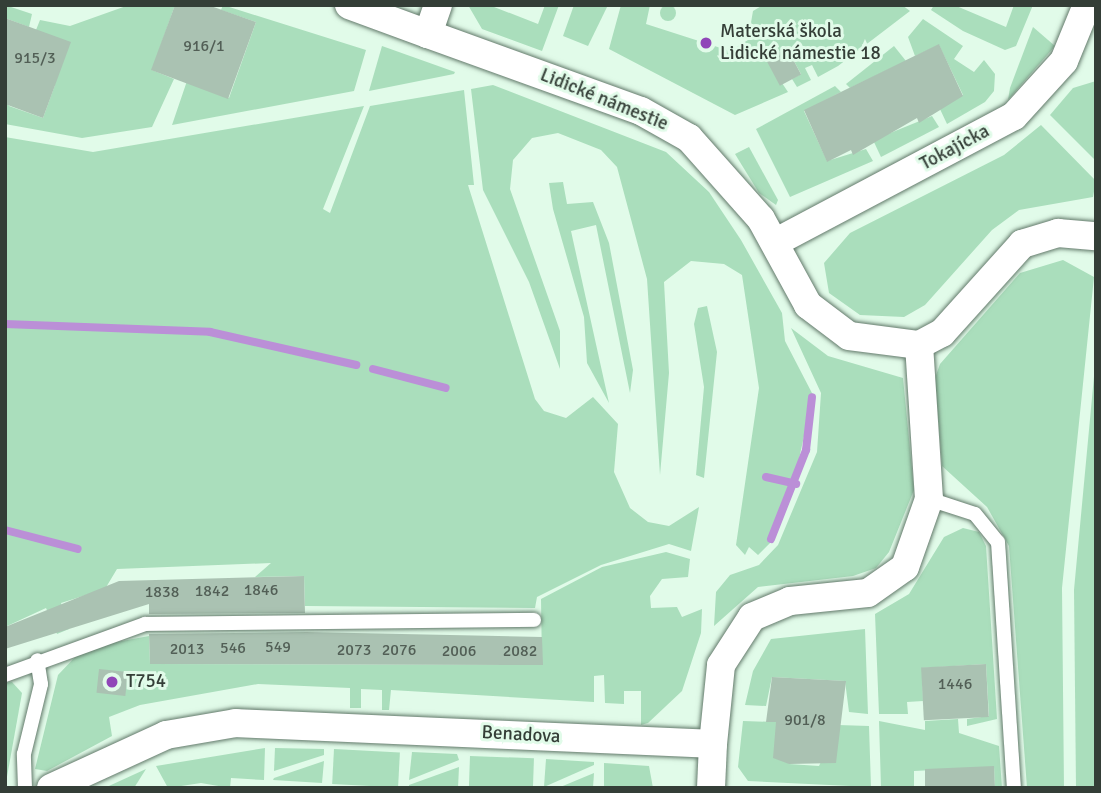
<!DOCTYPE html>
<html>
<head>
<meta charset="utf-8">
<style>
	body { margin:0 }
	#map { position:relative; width:1101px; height:793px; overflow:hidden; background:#e1fbe9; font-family:Signika,sans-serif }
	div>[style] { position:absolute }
	.green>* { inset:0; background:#aadebc; transform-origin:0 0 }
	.round { border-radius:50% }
	.stream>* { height:8px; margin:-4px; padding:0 4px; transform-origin:4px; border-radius:4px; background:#bb8fd7 }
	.building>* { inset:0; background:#aac2b2; transform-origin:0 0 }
	.roads { filter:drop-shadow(0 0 2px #62796a) drop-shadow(0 0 2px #62796a) }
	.lane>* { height:14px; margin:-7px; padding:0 7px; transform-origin:7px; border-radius:7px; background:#fff }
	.street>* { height:28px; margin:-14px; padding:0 14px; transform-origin:14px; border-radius:14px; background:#fff }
	.dots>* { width:19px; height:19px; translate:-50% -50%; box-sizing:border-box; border:4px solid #e1fbe9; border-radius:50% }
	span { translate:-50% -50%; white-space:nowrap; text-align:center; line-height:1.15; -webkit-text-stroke:6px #e1fbe9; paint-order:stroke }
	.number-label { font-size:16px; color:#525f56 }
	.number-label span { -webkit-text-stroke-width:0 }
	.poi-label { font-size:19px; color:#343e37 }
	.left { translate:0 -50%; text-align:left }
	.street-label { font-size:19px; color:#343e37 }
	.frame { position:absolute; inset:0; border:7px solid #343e37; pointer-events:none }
</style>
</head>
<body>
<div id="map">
	<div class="green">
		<div class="round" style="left:660px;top:5px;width:16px;height:16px"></div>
		<div style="clip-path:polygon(5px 5px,32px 14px,29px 27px,5px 18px)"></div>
		<div style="clip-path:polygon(129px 5px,175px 5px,152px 70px,174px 79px,152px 127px,82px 138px,5px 124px,5px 98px,9px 106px,43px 118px,55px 85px,36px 30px,40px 20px,70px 26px)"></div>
		<div style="clip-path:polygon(223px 5px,366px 50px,354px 91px,172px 125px,188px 78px,229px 98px,256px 22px,221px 10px)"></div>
		<div style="clip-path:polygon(468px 5px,489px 5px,538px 24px,545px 5px,559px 5px,542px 51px,482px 29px)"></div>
		<div style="clip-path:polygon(574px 5px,608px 5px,588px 46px,563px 36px)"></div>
		<div style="clip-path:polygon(621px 5px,650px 5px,646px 24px,730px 51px,748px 40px,753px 11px,763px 5px,902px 5px,910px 11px,838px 66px,818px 77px,812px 65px,805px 68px,811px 80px,797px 87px,792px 79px,801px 74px,787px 48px,766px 59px,788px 92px,735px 115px,609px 49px)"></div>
		<div style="clip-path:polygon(934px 5px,954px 5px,1006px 27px,1014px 5px,1033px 5px,1016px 46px,1005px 50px,963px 31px,931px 10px)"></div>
		<div style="clip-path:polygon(923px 19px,963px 46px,954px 59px,974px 72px,984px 60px,995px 74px,994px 91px,985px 102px,947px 124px,939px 107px,963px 95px,939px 45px,915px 56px,908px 37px)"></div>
		<div style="clip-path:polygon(1033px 27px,1055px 46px,1008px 100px,1010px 88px)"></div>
		<div style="clip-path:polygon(382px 46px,455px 72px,454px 74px,369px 91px)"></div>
		<div style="clip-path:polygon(894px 46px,906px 61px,850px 88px,846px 84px)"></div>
		<div style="clip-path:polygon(1096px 81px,1096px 161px,1050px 115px,1073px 88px)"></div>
		<div style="clip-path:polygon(493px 85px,666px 152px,709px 192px,741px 240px,782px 313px,785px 341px,813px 395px,794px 482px,771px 542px,758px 555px,749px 547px,745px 555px,736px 545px,759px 388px,742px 275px,724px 264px,691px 261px,664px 282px,669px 373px,660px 475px,647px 279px,617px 167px,601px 150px,558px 133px,532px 138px,513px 160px,510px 189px,560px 331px,560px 369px,529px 282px,483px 190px,471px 89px)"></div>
		<div style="clip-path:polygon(835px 86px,841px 92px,804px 111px,827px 161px,866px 149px,873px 161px,790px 197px,756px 129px)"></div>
		<div style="clip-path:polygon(464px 90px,474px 185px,468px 185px,535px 399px,544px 411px,566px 418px,593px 397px,618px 424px,614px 472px,630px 508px,648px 522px,669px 526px,699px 507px,691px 551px,669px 544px,601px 565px,537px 597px,535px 608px,305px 606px,304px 576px,255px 577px,271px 563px,117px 569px,105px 589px,61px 603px,69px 629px,57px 634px,46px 608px,5px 627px,5px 137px,93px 152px,364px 106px,323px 209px,330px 213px,370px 106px)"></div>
		<div style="clip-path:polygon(932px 116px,939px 127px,881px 157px,873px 140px)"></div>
		<div style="clip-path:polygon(1041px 125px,1096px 181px,1093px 197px,1019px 210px,992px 230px,925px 305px,904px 317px,860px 315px,829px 293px,824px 263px,850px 233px,1004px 155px)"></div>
		<div style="clip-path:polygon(749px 147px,778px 200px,776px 205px,759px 193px,735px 154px)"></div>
		<div style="clip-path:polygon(563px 182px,567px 204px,593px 202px,609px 243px,633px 370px,630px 393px,596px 225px,571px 231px,609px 403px,587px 363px,584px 317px,553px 209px,549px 183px)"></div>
		<div style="clip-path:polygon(1063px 260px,1094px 277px,1062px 588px,1064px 788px,1027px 788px,1009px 546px,987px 507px,942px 466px,935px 378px,940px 364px,1020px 273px)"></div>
		<div style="clip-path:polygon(707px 306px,717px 352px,704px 478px,696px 475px,704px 387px,694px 324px,698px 308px)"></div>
		<div style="clip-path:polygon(791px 328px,828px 356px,903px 378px,914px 490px,889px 552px,876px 568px,853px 576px,758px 587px,714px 626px,716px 592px,730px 575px,759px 565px,778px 545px,817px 452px,821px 393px)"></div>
		<div style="clip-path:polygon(1096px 355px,1094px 788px,1076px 788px,1074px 590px)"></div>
		<div style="clip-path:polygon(963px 528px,979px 532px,986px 546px,997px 719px,967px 726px,967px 719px,989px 716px,986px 664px,922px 668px,923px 701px,907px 702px,908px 714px,879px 714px,875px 614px,909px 594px,944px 537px)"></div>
		<div style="clip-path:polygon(666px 552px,690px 559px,688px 577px,662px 579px,650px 596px,651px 608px,677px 607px,682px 617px,702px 609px,701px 633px,682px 691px,648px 723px,641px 725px,641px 691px,624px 691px,624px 704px,605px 703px,604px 675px,594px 676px,594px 702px,391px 690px,389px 710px,382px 710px,382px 690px,361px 689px,361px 708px,350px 708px,350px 688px,258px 684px,140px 705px,109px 717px,112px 736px,47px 771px,35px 769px,58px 675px,76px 656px,106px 644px,149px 636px,150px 664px,542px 665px,541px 599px,602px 567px)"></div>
		<div style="clip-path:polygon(865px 629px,868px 714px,849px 712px,845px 681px,772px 677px,766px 706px,745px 705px,753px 671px,771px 639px)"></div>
		<div style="clip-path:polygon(12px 682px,22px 693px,5px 788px,5px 683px)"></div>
		<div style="clip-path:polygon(958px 719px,959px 733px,999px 746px,1002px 788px,995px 788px,994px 767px,914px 771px,914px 788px,881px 788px,879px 721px,925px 730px,925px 721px)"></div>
		<div style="clip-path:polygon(743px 721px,776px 722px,789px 764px,819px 766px,838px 725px,869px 726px,871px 787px,748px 781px,738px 767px)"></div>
		<div style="clip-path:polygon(265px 748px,264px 780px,231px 778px,230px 788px,201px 783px,168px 788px,156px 766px)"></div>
		<div style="clip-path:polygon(275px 748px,324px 749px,324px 755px,274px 771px)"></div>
		<div style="left:334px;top:749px;width:66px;height:35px;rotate:3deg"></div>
		<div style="clip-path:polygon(412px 752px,457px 754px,459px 760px,409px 780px)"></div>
		<div style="left:470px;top:756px;width:64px;height:32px;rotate:2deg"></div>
		<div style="clip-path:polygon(546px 759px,594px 762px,594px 765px,544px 787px)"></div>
		<div style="clip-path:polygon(324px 761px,322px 783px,273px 780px,274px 778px)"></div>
		<div style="clip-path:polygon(604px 763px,649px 766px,653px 788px,604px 788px)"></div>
		<div style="clip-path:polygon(459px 767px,458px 788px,409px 788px,409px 785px)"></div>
		<div style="clip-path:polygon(146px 769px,134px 788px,105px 788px,111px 785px)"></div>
		<div style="clip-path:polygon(594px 773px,593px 788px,558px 788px)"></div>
	</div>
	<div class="stream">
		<div style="left:5px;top:324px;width:205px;rotate:2.2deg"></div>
		<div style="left:210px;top:332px;width:150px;rotate:12.7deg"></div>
		<div style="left:373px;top:369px;width:75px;rotate:14.6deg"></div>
		<div style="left:766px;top:477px;width:31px;rotate:13deg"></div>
		<div style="left:5px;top:530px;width:75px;rotate:14.6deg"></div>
		<div style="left:771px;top:539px;width:96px;rotate:-68.5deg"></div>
		<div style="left:806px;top:450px;width:53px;rotate:-83.5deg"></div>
	</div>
	<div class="building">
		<div style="clip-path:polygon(175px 5px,208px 5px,256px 22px,228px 99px,151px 70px)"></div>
		<div style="clip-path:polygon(5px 18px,71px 42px,43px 118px,5px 104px)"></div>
		<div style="clip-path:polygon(939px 44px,963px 96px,919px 123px,917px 118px,853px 155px,851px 150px,827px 162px,804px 110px)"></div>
		<div style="left:787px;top:48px;width:30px;height:24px;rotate:62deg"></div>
		<div style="clip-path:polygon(304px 576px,305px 613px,149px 614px,149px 604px,5px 649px,5px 627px,119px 581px)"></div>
		<div style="clip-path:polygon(306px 632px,542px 637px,543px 665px,150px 664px,149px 634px)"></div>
		<div style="left:986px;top:664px;width:53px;height:65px;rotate:87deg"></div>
		<div style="left:99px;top:669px;width:29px;height:24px;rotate:6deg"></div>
		<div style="clip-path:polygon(772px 677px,846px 681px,836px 763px,789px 764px,773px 758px,776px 722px,766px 722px)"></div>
		<div style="clip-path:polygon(994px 766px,995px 788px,925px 788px,925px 769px)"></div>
	</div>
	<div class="roads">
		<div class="lane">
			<div style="left:929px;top:499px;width:48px;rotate:18.1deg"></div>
			<div style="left:975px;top:514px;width:36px;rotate:51deg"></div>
			<div style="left:998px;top:542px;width:247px;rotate:86.3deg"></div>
			<div style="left:5px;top:675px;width:149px;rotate:-20deg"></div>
			<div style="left:145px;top:624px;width:389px;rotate:-0.6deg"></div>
			<div style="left:25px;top:788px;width:34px;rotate:-92deg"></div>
			<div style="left:24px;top:754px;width:72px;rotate:-76.3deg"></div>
			<div style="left:41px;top:684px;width:24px;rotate:-99deg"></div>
		</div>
		<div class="street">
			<div style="left:349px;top:5px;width:84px;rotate:20.2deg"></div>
			<div style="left:438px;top:5px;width:31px;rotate:109deg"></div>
			<div style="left:428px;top:34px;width:226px;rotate:19.9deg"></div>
			<div style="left:641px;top:111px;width:55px;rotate:29.4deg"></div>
			<div style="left:689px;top:138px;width:108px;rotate:48.4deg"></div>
			<div style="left:761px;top:219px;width:98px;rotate:61.3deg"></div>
			<div style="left:808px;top:305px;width:51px;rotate:37.1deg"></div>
			<div style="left:849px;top:336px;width:71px;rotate:7.3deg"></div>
			<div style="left:919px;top:345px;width:26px;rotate:-28deg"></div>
			<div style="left:942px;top:333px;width:120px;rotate:-48deg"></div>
			<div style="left:1022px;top:244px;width:38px;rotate:-17deg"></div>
			<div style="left:1058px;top:233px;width:38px;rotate:5deg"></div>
			<div style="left:776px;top:242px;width:269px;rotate:-27.9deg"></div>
			<div style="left:1014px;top:116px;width:74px;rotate:-47.7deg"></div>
			<div style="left:1064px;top:61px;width:61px;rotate:-67.7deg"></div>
			<div style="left:51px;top:788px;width:127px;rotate:-24.7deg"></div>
			<div style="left:166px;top:735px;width:71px;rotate:-9.7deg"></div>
			<div style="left:236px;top:723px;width:477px;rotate:2.5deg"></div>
			<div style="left:713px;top:744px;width:79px;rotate:-84.2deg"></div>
			<div style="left:721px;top:665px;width:57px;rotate:-57.1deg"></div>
			<div style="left:752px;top:617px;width:41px;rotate:-22.8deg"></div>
			<div style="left:790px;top:601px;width:78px;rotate:-5.9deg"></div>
			<div style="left:868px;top:593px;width:45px;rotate:-35.1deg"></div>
			<div style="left:905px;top:567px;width:72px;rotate:-70.6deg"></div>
			<div style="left:929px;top:499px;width:154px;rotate:-93.7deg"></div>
			<div style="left:711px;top:788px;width:44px;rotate:-87.4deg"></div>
		</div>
	</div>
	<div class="dots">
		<div style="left:706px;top:43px;background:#9046b8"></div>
		<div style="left:112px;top:682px;background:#9046b8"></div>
	</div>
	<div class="number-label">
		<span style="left:204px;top:46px">916/1</span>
		<span style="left:35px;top:58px">915/3</span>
		<span style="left:261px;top:590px">1846</span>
		<span style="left:212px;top:591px">1842</span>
		<span style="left:162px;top:592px">1838</span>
		<span style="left:278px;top:647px">549</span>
		<span style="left:233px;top:648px">546</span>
		<span style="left:187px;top:649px">2013</span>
		<span style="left:354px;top:650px">2073</span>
		<span style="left:399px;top:650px">2076</span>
		<span style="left:459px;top:651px">2006</span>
		<span style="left:520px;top:651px">2082</span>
		<span style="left:955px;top:684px">1446</span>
		<span style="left:805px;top:720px">901/8</span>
	</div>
	<div class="poi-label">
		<span class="left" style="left:720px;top:43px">Materská škola<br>Lidické námestie 18</span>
		<span class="left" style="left:126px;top:682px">T754</span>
	</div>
	<div class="street-label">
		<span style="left:604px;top:100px;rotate:22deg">Lidické námestie</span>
		<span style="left:955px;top:148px;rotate:-28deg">Tokajícka</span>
		<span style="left:521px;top:735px;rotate:3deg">Benadova</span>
	</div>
	<div class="frame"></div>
</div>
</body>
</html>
